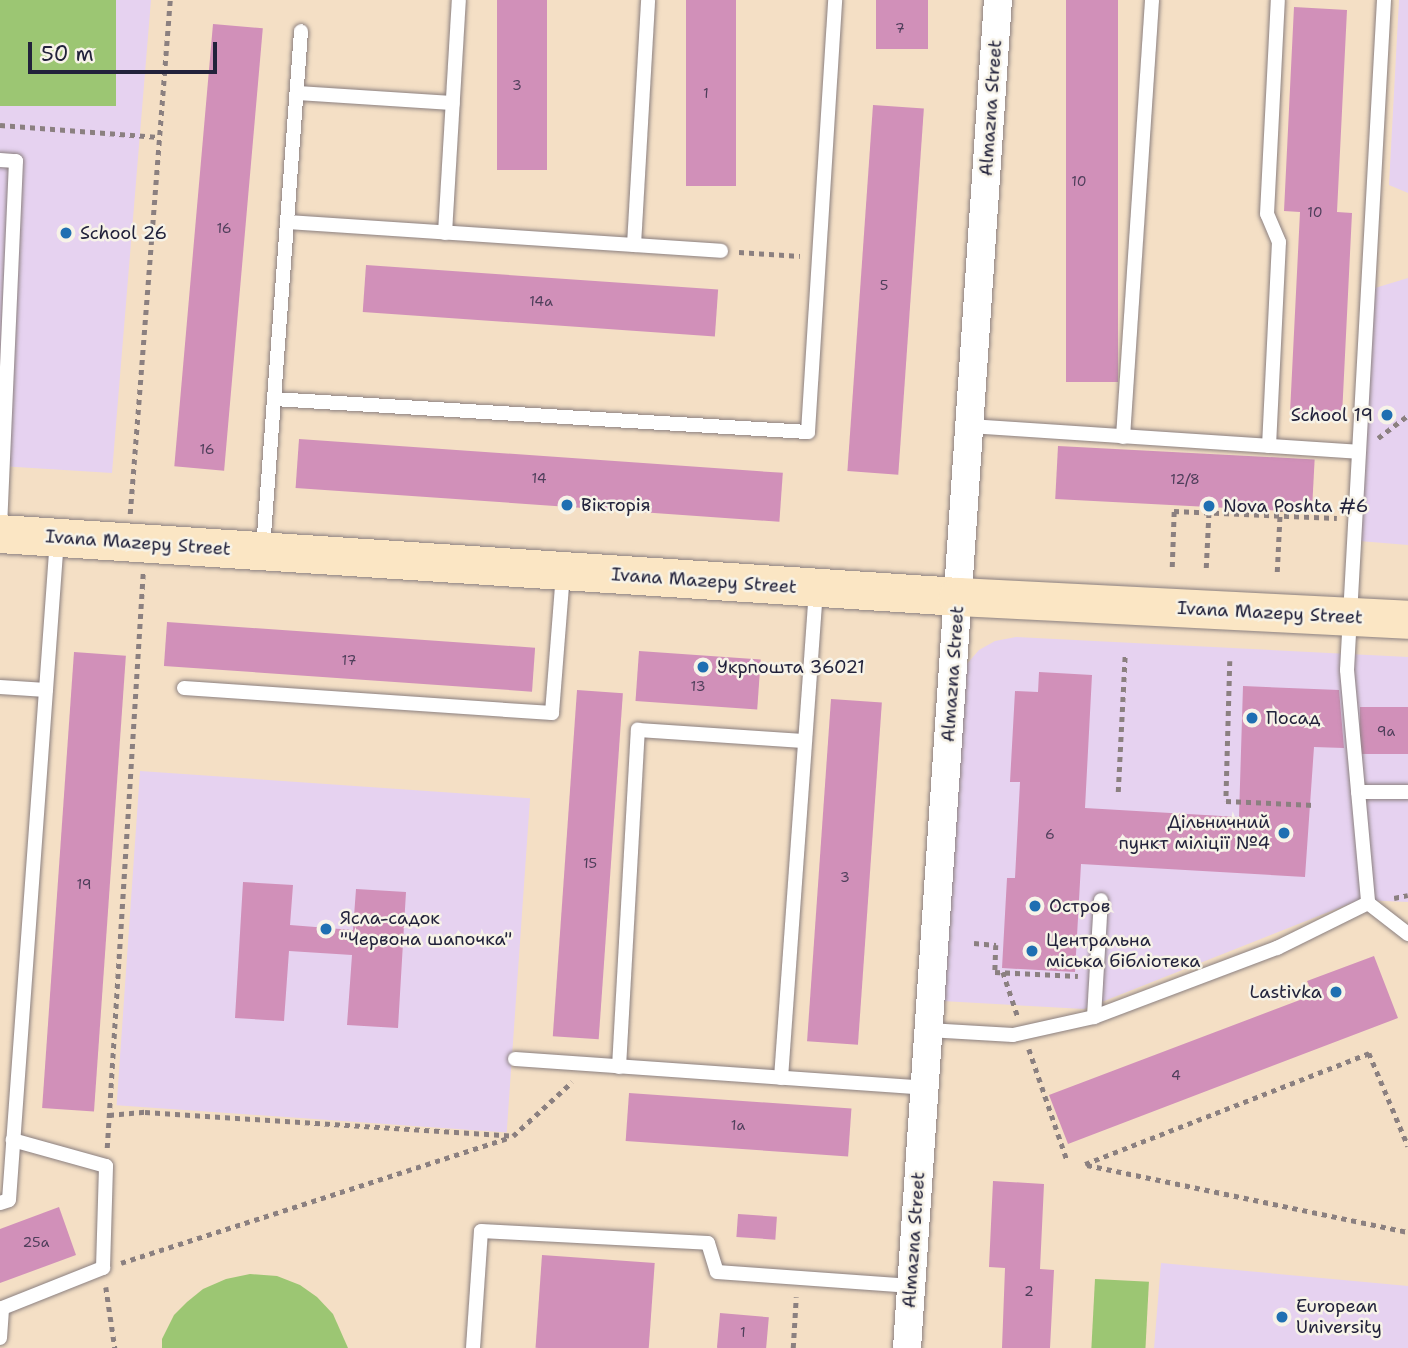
<!DOCTYPE html>
<html>
<head>
<meta charset="utf-8">
<style>
	body { margin:0 }
	#map { position:relative; width:1408px; height:1348px; overflow:hidden; background:#f4dfc5; font-family:"Shantell Sans",sans-serif }
	div>[style] { position:absolute }
	.built>* { inset:0; background:#e6d2f0; transform-origin:0 0 }
	.green>* { inset:0; background:#9cc673; transform-origin:0 0 }
	.building>* { inset:0; background:#d190b9; transform-origin:0 0 }
	.path>* { height:4.5px; margin-top:-2.25px; transform-origin:0; background:repeating-linear-gradient(90deg,#8b8080 0 5px,transparent 0 10px) }
	.roads { filter:drop-shadow(0 0 2px #8b8080) drop-shadow(0 0 2px #8b8080) }
	.lane>* { height:14px; margin:-7px; padding:0 7px; transform-origin:7px; border-radius:7px; background:#fff }
	.street>* { height:28px; margin:-14px; padding:0 14px; transform-origin:14px; border-radius:14px; background:#fff }
	.secondary>* { height:38px; margin:-19px; padding:0 19px; transform-origin:19px; border-radius:19px; background:#fbe6c4 }
	.dots>* { width:19px; height:19px; translate:-50% -50%; box-sizing:border-box; border:4px solid #f7f3e8; border-radius:50% }
	span { translate:-50% -50%; white-space:nowrap; text-align:center; line-height:1.15; -webkit-text-stroke:5px #f7f3e8; paint-order:stroke }
	.number-label { font-size:14px; color:#4e3e5a }
	.number-label span { -webkit-text-stroke-width:0 }
	.street-label { font-size:18px; color:#22223b }
	.poi-label { font-size:18px; color:#22223b }
	.left { translate:0 -50%; text-align:left }
	.right { translate:-100% -50%; text-align:right }
	.scale { position:absolute; left:28px; top:42px; width:189px; height:32px; box-sizing:border-box; border:4px solid #22223b; border-top:0; padding-left:9px; font-size:21px; line-height:24px; white-space:nowrap; color:#22223b; -webkit-text-stroke:5px #f7f3e8; paint-order:stroke }
</style>
</head>
<body>
<div id="map">
	<div class="built">
		<div style="clip-path:polygon(0 0,151px 0,112px 473px,0 466px)"></div>
		<div style="clip-path:polygon(1399px 0,1408px 0,1408px 193px,1389px 185px)"></div>
		<div style="clip-path:polygon(1408px 278px,1408px 545px,1359px 541px,1375px 288px)"></div>
		<div style="clip-path:polygon(1016px 637px,1408px 657px,1408px 902px,1359px 900px,1084px 1009px,942px 1001px,966px 665px,979px 650px,995px 641px)"></div>
		<div style="left:140px;top:771px;width:391px;height:335px;rotate:4deg"></div>
		<div style="clip-path:polygon(1161px 1263px,1408px 1286px,1408px 1348px,1154px 1348px)"></div>
	</div>
	<div class="green">
		<div style="left:0;top:0;width:116px;height:106px"></div>
		<div style="clip-path:polygon(250px 1274px,277px 1276px,300px 1285px,317px 1297px,333px 1314px,348px 1348px,162px 1348px,162px 1339px,174px 1315px,187px 1302px,203px 1289px,226px 1279px)"></div>
		<div style="left:1095px;top:1279px;width:54px;height:69px;rotate:3deg"></div>
	</div>
	<div class="building">
		<div style="left:497px;top:0;width:50px;height:170px"></div>
		<div style="left:686px;top:0;width:50px;height:186px"></div>
		<div style="left:876px;top:0;width:52px;height:49px"></div>
		<div style="left:1066px;top:0;width:52px;height:382px"></div>
		<div style="clip-path:polygon(1294px 7px,1347px 10px,1337px 212px,1352px 213px,1342px 416px,1290px 413px,1300px 212px,1284px 211px)"></div>
		<div style="left:213px;top:24px;width:50px;height:444px;rotate:5deg"></div>
		<div style="left:873px;top:105px;width:51px;height:367px;rotate:4deg"></div>
		<div style="left:366px;top:265px;width:353px;height:47px;rotate:4deg"></div>
		<div style="left:299px;top:439px;width:485px;height:49px;rotate:4deg"></div>
		<div style="left:1058px;top:446px;width:257px;height:53px;rotate:3deg"></div>
		<div style="left:167px;top:622px;width:369px;height:44px;rotate:4deg"></div>
		<div style="left:639px;top:651px;width:122px;height:50px;rotate:4deg"></div>
		<div style="left:74px;top:652px;width:52px;height:457px;rotate:4deg"></div>
		<div style="clip-path:polygon(1039px 672px,1092px 675px,1085px 808px,1239px 817px,1243px 686px,1339px 690px,1344px 748px,1314px 747px,1305px 877px,1081px 864px,1075px 972px,1002px 968px,1007px 878px,1015px 878px,1020px 782px,1010px 782px,1015px 691px,1038px 692px)"></div>
		<div style="left:577px;top:690px;width:46px;height:347px;rotate:4deg"></div>
		<div style="left:831px;top:699px;width:51px;height:343px;rotate:4deg"></div>
		<div style="left:1360px;top:707px;width:48px;height:47px"></div>
		<div style="clip-path:polygon(243px 882px,293px 885px,290px 925px,353px 930px,356px 889px,406px 892px,398px 1028px,347px 1025px,352px 955px,289px 951px,284px 1021px,235px 1018px)"></div>
		<div style="clip-path:polygon(1374px 956px,1398px 1018px,1068px 1144px,1049px 1095px,1313px 995px,1307px 981px)"></div>
		<div style="left:629px;top:1093px;width:223px;height:48px;rotate:4deg"></div>
		<div style="clip-path:polygon(993px 1181px,1044px 1184px,1040px 1269px,1054px 1270px,1050px 1348px,1002px 1348px,1005px 1268px,989px 1267px)"></div>
		<div style="clip-path:polygon(59px 1207px,76px 1255px,0 1283px,0 1229px)"></div>
		<div style="left:738px;top:1214px;width:39px;height:23px;rotate:4deg"></div>
		<div style="left:542px;top:1255px;width:113px;height:93px;rotate:4deg"></div>
		<div style="left:720px;top:1313px;width:49px;height:35px;rotate:5deg"></div>
	</div>
	<div class="path">
		<div style="left:0;top:125px;width:159px;rotate:4.3deg"></div>
		<div style="left:739px;top:252px;width:61px;rotate:3.8deg"></div>
		<div style="left:1378px;top:438px;width:38px;rotate:-37deg"></div>
		<div style="left:130px;top:514px;width:516px;rotate:-85.55deg"></div>
		<div style="left:1172px;top:567px;width:56px;rotate:-88deg"></div>
		<div style="left:1174px;top:511px;width:163px;rotate:2.5deg"></div>
		<div style="left:1206px;top:568px;width:62px;rotate:-87.2deg"></div>
		<div style="left:1277px;top:572px;width:62px;rotate:-87.2deg"></div>
		<div style="left:1230px;top:661px;width:140px;rotate:91.6deg"></div>
		<div style="left:1226px;top:801px;width:89px;rotate:2.6deg"></div>
		<div style="left:1118px;top:792px;width:138px;rotate:-87.1deg"></div>
		<div style="left:1394px;top:898px;width:14px;rotate:-12deg"></div>
		<div style="left:974px;top:943px;width:22px;rotate:5deg"></div>
		<div style="left:996px;top:945px;width:27px;rotate:92deg"></div>
		<div style="left:995px;top:972px;width:83px;rotate:2.8deg"></div>
		<div style="left:1003px;top:972px;width:47px;rotate:71.6deg"></div>
		<div style="left:1029px;top:1049px;width:117px;rotate:71.1deg"></div>
		<div style="left:109px;top:1115px;width:36px;rotate:-5deg"></div>
		<div style="left:145px;top:1112px;width:369px;rotate:3.7deg"></div>
		<div style="left:513px;top:1136px;width:80px;rotate:-42.5deg"></div>
		<div style="left:107px;top:1148px;width:576px;rotate:-86.42deg"></div>
		<div style="left:1085px;top:1164px;width:305px;rotate:-21.3deg"></div>
		<div style="left:1369px;top:1053px;width:101px;rotate:67.2deg"></div>
		<div style="left:1087px;top:1165px;width:328px;rotate:11.8deg"></div>
		<div style="left:121px;top:1263px;width:408px;rotate:-17.9deg"></div>
		<div style="left:106px;top:1287px;width:62px;rotate:81.6deg"></div>
		<div style="left:793px;top:1348px;width:51px;rotate:-86.6deg"></div>
	</div>
	<div class="roads">
		<div class="lane">
			<div style="left:1384px;top:0;width:671px;rotate:93.16deg"></div>
			<div style="left:1347px;top:670px;width:234px;rotate:84.8deg"></div>
			<div style="left:1368px;top:903px;width:51px;rotate:37.8deg"></div>
			<div style="left:297px;top:93px;width:156px;rotate:3.7deg"></div>
			<div style="left:0;top:160px;width:16px;rotate:4deg"></div>
			<div style="left:16px;top:161px;width:369px;rotate:92.5deg"></div>
			<div style="left:287px;top:222px;width:435px;rotate:3.8deg"></div>
			<div style="left:445px;top:233px;width:233px;rotate:-86.6deg"></div>
			<div style="left:634px;top:245px;width:245px;rotate:-86.7deg"></div>
			<div style="left:274px;top:399px;width:535px;rotate:3.54deg"></div>
			<div style="left:808px;top:432px;width:433px;rotate:-86.4deg"></div>
			<div style="left:969px;top:426px;width:390px;rotate:3.8deg"></div>
			<div style="left:1123px;top:437px;width:438px;rotate:-86.2deg"></div>
			<div style="left:1269px;top:446px;width:204px;rotate:-87.2deg"></div>
			<div style="left:1279px;top:242px;width:30px;rotate:-113deg"></div>
			<div style="left:1267px;top:214px;width:214px;rotate:-87.1deg"></div>
			<div style="left:263px;top:549px;width:519px;rotate:-85.8deg"></div>
			<div style="left:0;top:687px;width:46px;rotate:3.7deg"></div>
			<div style="left:184px;top:688px;width:369px;rotate:3.9deg"></div>
			<div style="left:552px;top:713px;width:140px;rotate:-85.5deg"></div>
			<div style="left:1358px;top:792px;width:50px"></div>
			<div style="left:1094px;top:1017px;width:117px;rotate:-86.6deg"></div>
			<div style="left:928px;top:1030px;width:85px;rotate:3.4deg"></div>
			<div style="left:1013px;top:1035px;width:83px;rotate:-12.5deg"></div>
			<div style="left:1094px;top:1017px;width:196px;rotate:-20.7deg"></div>
			<div style="left:1277px;top:948px;width:102px;rotate:-26.3deg"></div>
			<div style="left:515px;top:1059px;width:411px;rotate:4deg"></div>
			<div style="left:619px;top:1067px;width:338px;rotate:-86.8deg"></div>
			<div style="left:638px;top:730px;width:166px;rotate:3.8deg"></div>
			<div style="left:781px;top:1078px;width:490px;rotate:-85.9deg"></div>
			<div style="left:0;top:1203px;width:9px;rotate:-18deg"></div>
			<div style="left:9px;top:1200px;width:663px;rotate:-85.85deg"></div>
			<div style="left:0;top:1309px;width:111px;rotate:-21.7deg"></div>
			<div style="left:103px;top:1268px;width:102px;rotate:-88.3deg"></div>
			<div style="left:106px;top:1166px;width:97px;rotate:-164.4deg"></div>
			<div style="left:0;top:1338px;width:30px;rotate:-86deg"></div>
			<div style="left:473px;top:1348px;width:117px;rotate:-86.1deg"></div>
			<div style="left:481px;top:1231px;width:227px;rotate:3deg"></div>
			<div style="left:708px;top:1243px;width:30px;rotate:73deg"></div>
			<div style="left:717px;top:1272px;width:195px;rotate:4.1deg"></div>
		</div>
		<div class="street">
			<div style="left:907px;top:1348px;width:1351px;rotate:-86.14deg"></div>
		</div>
		<div class="secondary">
			<div style="left:0;top:534px;width:960px;rotate:3.76deg"></div>
			<div style="left:958px;top:597px;width:451px;rotate:2.9deg"></div>
		</div>
	</div>
	<div class="dots">
		<div style="left:66px;top:233px;background:#1f6fb2"></div>
		<div style="left:1387px;top:415px;background:#1f6fb2"></div>
		<div style="left:567px;top:505px;background:#1f6fb2"></div>
		<div style="left:1209px;top:506px;background:#1f6fb2"></div>
		<div style="left:703px;top:667px;background:#1f6fb2"></div>
		<div style="left:1252px;top:718px;background:#1f6fb2"></div>
		<div style="left:1284px;top:833px;background:#1f6fb2"></div>
		<div style="left:1035px;top:906px;background:#1f6fb2"></div>
		<div style="left:326px;top:929px;background:#1f6fb2"></div>
		<div style="left:1032px;top:951px;background:#1f6fb2"></div>
		<div style="left:1336px;top:992px;background:#1f6fb2"></div>
		<div style="left:1282px;top:1317px;background:#1f6fb2"></div>
	</div>
	<div class="number-label">
		<span style="left:900px;top:28px">7</span>
		<span style="left:517px;top:85px">3</span>
		<span style="left:706px;top:93px">1</span>
		<span style="left:1079px;top:181px">10</span>
		<span style="left:1315px;top:212px">10</span>
		<span style="left:224px;top:228px">16</span>
		<span style="left:884px;top:285px">5</span>
		<span style="left:541px;top:301px">14а</span>
		<span style="left:207px;top:449px">16</span>
		<span style="left:539px;top:478px">14</span>
		<span style="left:1185px;top:479px">12/8</span>
		<span style="left:349px;top:660px">17</span>
		<span style="left:698px;top:686px">13</span>
		<span style="left:1386px;top:731px">9а</span>
		<span style="left:1050px;top:834px">6</span>
		<span style="left:590px;top:863px">15</span>
		<span style="left:845px;top:877px">3</span>
		<span style="left:84px;top:884px">19</span>
		<span style="left:1176px;top:1075px">4</span>
		<span style="left:738px;top:1125px">1а</span>
		<span style="left:36px;top:1242px">25а</span>
		<span style="left:1029px;top:1291px">2</span>
		<span style="left:743px;top:1332px">1</span>
	</div>
	<div class="street-label">
		<span style="left:991px;top:108px;rotate:-86deg">Almazna Street</span>
		<span style="left:138px;top:543px;rotate:4deg">Ivana Mazepy Street</span>
		<span style="left:704px;top:581px;rotate:4deg">Ivana Mazepy Street</span>
		<span style="left:1270px;top:613px;rotate:3deg">Ivana Mazepy Street</span>
		<span style="left:953px;top:674px;rotate:-86deg">Almazna Street</span>
		<span style="left:914px;top:1240px;rotate:-86deg">Almazna Street</span>
	</div>
	<div class="poi-label">
		<span class="left" style="left:80px;top:233px">School 26</span>
		<span class="right" style="left:1373px;top:415px">School 19</span>
		<span class="left" style="left:581px;top:505px">Вікторія</span>
		<span class="left" style="left:1223px;top:506px">Nova Poshta #6</span>
		<span class="left" style="left:717px;top:667px">Укрпошта 36021</span>
		<span class="left" style="left:1266px;top:718px">Посад</span>
		<span class="right" style="left:1270px;top:833px">Дільничний<br>пункт міліції №4</span>
		<span class="left" style="left:1049px;top:906px">Остров</span>
		<span class="left" style="left:340px;top:929px">Ясла-садок<br>"Червона шапочка"</span>
		<span class="left" style="left:1046px;top:951px">Центральна<br>міська бібліотека</span>
		<span class="right" style="left:1322px;top:992px">Lastivka</span>
		<span class="left" style="left:1296px;top:1317px">European<br>University</span>
	</div>
	<div class="scale">50 m</div>
</div>
</body>
</html>
